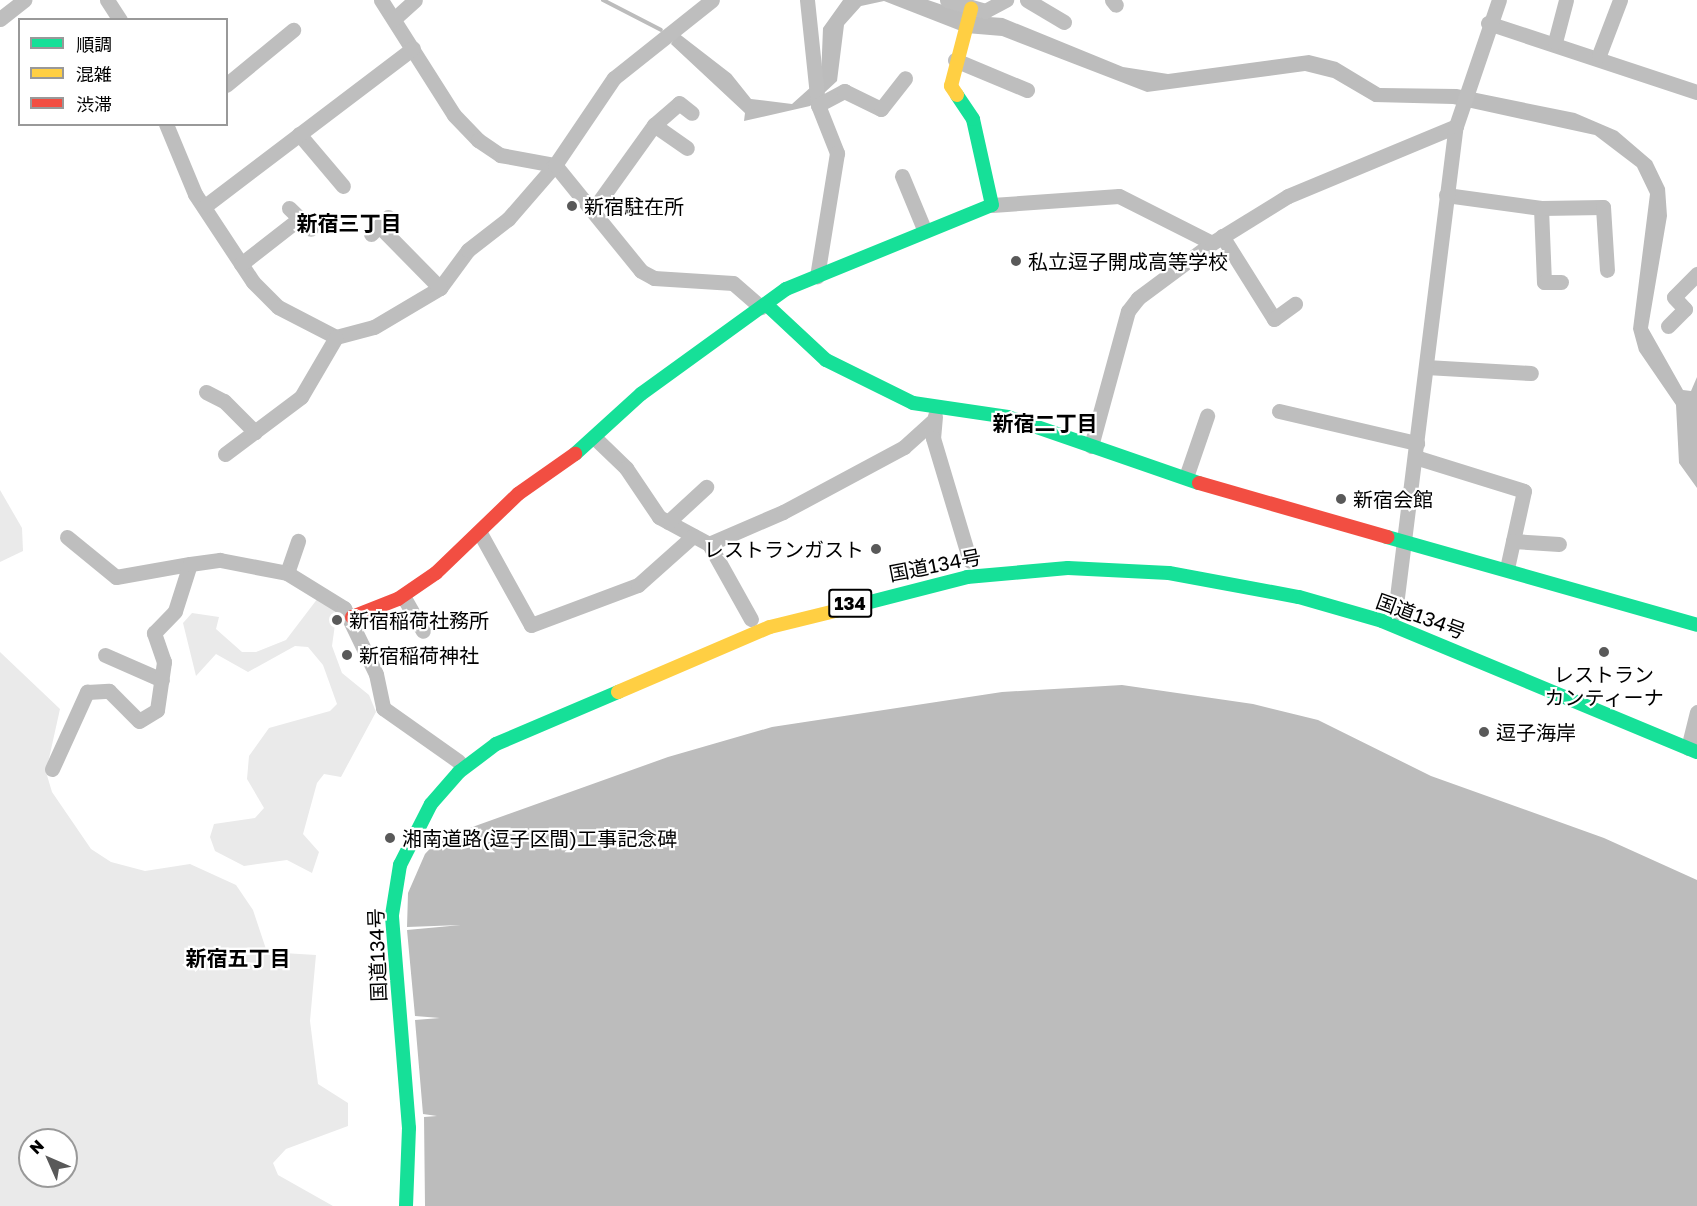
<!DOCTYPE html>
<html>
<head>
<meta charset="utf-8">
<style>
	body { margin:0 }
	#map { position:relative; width:1697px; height:1206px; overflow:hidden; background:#fff; font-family:"Golos Text","Noto Sans JP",sans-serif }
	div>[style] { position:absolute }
	.green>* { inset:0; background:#eaeaea }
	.water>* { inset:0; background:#bcbcbc }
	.stream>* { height:4px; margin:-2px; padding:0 2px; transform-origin:2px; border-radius:2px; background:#bcbcbc }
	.street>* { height:15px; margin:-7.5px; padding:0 7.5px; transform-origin:7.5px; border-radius:7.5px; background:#bebebe }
	.fast>* { height:14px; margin:-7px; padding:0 7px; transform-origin:7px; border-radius:7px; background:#16e098 }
	.slow>* { height:14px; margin:-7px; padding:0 7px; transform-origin:7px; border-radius:7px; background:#ffcf43 }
	.jam>* { height:14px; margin:-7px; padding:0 7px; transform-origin:7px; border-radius:7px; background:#f24e42 }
	.dots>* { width:16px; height:16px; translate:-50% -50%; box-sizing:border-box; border:3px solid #fff; border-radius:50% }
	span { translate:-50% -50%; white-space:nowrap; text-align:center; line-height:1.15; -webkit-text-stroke:4.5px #fff; paint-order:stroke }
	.shield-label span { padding:2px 4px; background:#fff; border:2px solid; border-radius:4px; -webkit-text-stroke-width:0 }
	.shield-label { font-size:18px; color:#000; font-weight:700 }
	.poi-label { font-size:20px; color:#000 }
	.left { translate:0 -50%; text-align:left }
	.right { translate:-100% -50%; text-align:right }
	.street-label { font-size:20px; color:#000 }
	.neighbourhood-label { font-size:21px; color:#000; font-weight:700 }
	.legend { position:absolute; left:18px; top:18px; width:210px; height:108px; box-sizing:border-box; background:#fff; border:2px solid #999; margin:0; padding:8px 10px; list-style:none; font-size:18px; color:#000 }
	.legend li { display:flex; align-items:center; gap:12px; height:30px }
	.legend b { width:30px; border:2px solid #999 }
	.north { position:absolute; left:18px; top:1128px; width:60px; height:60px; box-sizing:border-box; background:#fff; border:2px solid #999; border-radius:50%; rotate:315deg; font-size:16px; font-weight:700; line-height:24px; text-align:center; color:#000 }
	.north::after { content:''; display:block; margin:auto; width:21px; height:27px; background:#595959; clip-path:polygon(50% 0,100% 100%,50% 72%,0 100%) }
</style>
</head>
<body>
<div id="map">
	<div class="green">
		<div style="clip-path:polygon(0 490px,22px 528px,23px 551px,0 562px)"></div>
		<div style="clip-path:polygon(318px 598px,337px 610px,332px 646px,342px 673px,369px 695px,376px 712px,341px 777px,324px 774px,317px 783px,303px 834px,319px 852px,312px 873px,287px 860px,244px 866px,215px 851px,210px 837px,214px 824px,255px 818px,264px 808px,247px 779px,249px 756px,269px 728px,330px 711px,337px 704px,323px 665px,308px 647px,295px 646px,248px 672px,216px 654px,196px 676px,183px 623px,192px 613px,219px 617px,216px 629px,242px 652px,256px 652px,286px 640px)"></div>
		<div style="clip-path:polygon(evenodd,0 652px,60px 709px,46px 772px,52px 792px,91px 849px,111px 862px,145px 871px,190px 864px,236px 885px,253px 910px,267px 952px,316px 955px,310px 1021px,318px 1084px,348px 1103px,348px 1126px,286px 1149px,273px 1163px,278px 1175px,333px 1206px,0 1206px,0 652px,30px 1140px,66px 1140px,66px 1176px,30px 1176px,30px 1140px)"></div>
	</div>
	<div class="water">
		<div style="clip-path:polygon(843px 0,928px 0,975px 16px,1003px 18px,1123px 67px,1168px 74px,1309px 55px,1337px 62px,1380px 88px,1457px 89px,1575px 113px,1617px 131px,1652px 161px,1665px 188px,1667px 216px,1648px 328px,1683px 390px,1691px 391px,1697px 377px,1697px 488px,1679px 463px,1676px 405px,1639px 351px,1633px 329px,1650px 194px,1637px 167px,1595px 135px,1453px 104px,1374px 102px,1333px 78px,1305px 71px,1147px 92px,1002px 36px,966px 33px,884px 1px,861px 6px,844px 25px,837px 81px,810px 106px,744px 121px,745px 113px,671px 44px,678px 33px,731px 74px,751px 99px,792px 104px,821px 78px,823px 28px)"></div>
		<div style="clip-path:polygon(1122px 685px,1253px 704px,1318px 720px,1431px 776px,1604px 838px,1697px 880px,1697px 1206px,425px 1206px,424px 1117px,437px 1116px,423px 1114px,415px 1020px,440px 1018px,415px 1016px,407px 930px,461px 925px,407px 927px,408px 893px,425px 854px,439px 839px,668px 757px,772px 727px,1002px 692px)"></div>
	</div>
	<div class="stream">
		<div style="left:603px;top:0;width:65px;rotate:27.3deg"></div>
	</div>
	<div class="street">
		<div style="left:107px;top:0;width:24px;rotate:57deg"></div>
		<div style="left:381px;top:0;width:136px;rotate:57.6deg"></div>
		<div style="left:454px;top:115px;width:35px;rotate:46deg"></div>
		<div style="left:478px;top:140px;width:27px;rotate:34deg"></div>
		<div style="left:500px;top:155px;width:56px;rotate:10.3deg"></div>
		<div style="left:555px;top:165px;width:136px;rotate:50.9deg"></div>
		<div style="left:641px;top:271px;width:15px;rotate:28deg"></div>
		<div style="left:654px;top:278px;width:79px;rotate:3.6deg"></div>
		<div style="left:733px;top:283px;width:37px;rotate:41deg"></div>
		<div style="left:807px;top:0;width:106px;rotate:84deg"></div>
		<div style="left:818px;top:105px;width:52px;rotate:68.4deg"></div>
		<div style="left:837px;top:153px;width:125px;rotate:99.2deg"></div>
		<div style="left:947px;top:0;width:40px;rotate:16deg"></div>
		<div style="left:985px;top:11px;width:24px;rotate:-28deg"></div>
		<div style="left:1027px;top:0;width:43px;rotate:30.7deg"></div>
		<div style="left:1112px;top:0;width:6px;rotate:51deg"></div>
		<div style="left:0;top:19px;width:31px;rotate:-38deg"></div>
		<div style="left:394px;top:19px;width:28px;rotate:-42deg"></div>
		<div style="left:1488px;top:23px;width:220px;rotate:18.3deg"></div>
		<div style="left:1555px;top:42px;width:43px;rotate:-75.3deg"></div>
		<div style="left:1599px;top:55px;width:59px;rotate:-69.1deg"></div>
		<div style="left:955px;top:60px;width:78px;rotate:22.6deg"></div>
		<div style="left:226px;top:85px;width:87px;rotate:-39.4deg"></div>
		<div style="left:818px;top:105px;width:30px;rotate:-28deg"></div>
		<div style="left:844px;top:91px;width:41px;rotate:25.9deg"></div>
		<div style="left:881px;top:109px;width:39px;rotate:-52deg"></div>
		<div style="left:166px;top:124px;width:76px;rotate:67.5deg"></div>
		<div style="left:195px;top:194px;width:105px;rotate:56.6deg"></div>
		<div style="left:253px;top:282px;width:35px;rotate:45deg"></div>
		<div style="left:278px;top:307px;width:65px;rotate:27.3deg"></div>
		<div style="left:336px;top:337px;width:39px;rotate:-15deg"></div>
		<div style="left:374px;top:327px;width:77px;rotate:-30.6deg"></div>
		<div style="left:440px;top:288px;width:47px;rotate:-53.6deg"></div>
		<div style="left:468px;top:250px;width:51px;rotate:-37.8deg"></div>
		<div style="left:508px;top:219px;width:72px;rotate:-49deg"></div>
		<div style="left:555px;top:165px;width:105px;rotate:-55.9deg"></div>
		<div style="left:614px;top:78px;width:125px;rotate:-38.5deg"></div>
		<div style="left:654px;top:125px;width:40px;rotate:34.9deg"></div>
		<div style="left:299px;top:134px;width:68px;rotate:49.8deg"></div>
		<div style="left:902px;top:176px;width:57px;rotate:67.5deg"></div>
		<div style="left:1446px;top:195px;width:96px;rotate:7.8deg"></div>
		<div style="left:1541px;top:208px;width:74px;rotate:87.7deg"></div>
		<div style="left:1544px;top:282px;width:17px"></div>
		<div style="left:992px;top:205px;width:127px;rotate:-4.1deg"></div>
		<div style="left:1119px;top:196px;width:104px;rotate:26.8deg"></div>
		<div style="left:205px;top:206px;width:261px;rotate:-37.2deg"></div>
		<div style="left:289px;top:208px;width:30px;rotate:44deg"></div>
		<div style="left:1541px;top:208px;width:62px;rotate:-0.9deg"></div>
		<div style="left:1603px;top:207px;width:63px;rotate:86.4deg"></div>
		<div style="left:593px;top:210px;width:105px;rotate:-54.3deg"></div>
		<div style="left:654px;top:125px;width:33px;rotate:-41deg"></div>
		<div style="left:679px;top:103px;width:16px;rotate:38deg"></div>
		<div style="left:379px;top:226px;width:87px;rotate:45.5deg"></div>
		<div style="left:371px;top:234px;width:24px;rotate:-45deg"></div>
		<div style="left:1222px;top:236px;width:98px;rotate:57.9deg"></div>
		<div style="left:1274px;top:319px;width:26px;rotate:-36deg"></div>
		<div style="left:241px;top:264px;width:75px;rotate:-37.9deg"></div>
		<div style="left:1668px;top:326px;width:24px;rotate:-45deg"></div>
		<div style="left:1685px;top:309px;width:16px;rotate:-133deg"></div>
		<div style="left:1674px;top:297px;width:33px;rotate:-45deg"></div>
		<div style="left:1426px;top:367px;width:105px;rotate:3.3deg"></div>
		<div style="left:206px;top:392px;width:20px;rotate:27deg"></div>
		<div style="left:224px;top:401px;width:44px;rotate:45deg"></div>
		<div style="left:1279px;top:411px;width:142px;rotate:13.1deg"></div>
		<div style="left:935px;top:416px;width:22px;rotate:95deg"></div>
		<div style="left:933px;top:438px;width:128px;rotate:73.3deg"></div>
		<div style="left:596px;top:439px;width:42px;rotate:44deg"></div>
		<div style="left:626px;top:468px;width:59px;rotate:56deg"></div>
		<div style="left:659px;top:517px;width:57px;rotate:28.4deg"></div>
		<div style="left:709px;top:544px;width:86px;rotate:60.8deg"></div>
		<div style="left:1091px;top:446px;width:140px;rotate:-74.7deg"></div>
		<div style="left:1128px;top:311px;width:16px;rotate:-52deg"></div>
		<div style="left:1138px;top:298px;width:92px;rotate:-36.6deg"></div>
		<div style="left:1212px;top:243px;width:89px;rotate:-31.7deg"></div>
		<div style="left:1288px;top:196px;width:182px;rotate:-22.6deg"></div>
		<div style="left:225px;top:454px;width:95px;rotate:-36.9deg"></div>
		<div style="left:301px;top:397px;width:69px;rotate:-59.7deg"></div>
		<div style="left:1415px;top:457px;width:114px;rotate:17.3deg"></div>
		<div style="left:1524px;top:491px;width:79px;rotate:102.4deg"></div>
		<div style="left:1186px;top:477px;width:65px;rotate:-71deg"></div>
		<div style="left:668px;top:522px;width:52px;rotate:-42.6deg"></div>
		<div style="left:480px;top:533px;width:105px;rotate:61deg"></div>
		<div style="left:531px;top:625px;width:114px;rotate:-20.5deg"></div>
		<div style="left:638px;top:585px;width:74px;rotate:-41.7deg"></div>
		<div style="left:67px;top:537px;width:63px;rotate:39.2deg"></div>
		<div style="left:116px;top:577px;width:75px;rotate:-10deg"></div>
		<div style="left:1513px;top:541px;width:46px;rotate:3.7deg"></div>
		<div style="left:709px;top:544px;width:81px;rotate:-23.4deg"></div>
		<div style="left:783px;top:512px;width:137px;rotate:-28.2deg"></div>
		<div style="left:904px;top:447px;width:39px;rotate:-42deg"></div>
		<div style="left:287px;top:573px;width:34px;rotate:-71deg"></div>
		<div style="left:403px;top:596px;width:40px;rotate:60.3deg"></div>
		<div style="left:1395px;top:613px;width:491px;rotate:-82.9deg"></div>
		<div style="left:1456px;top:126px;width:133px;rotate:-71.2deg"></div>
		<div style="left:105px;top:655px;width:62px;rotate:23.7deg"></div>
		<div style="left:1688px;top:748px;width:37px;rotate:-76deg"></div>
		<div style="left:52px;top:769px;width:85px;rotate:-65.6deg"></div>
		<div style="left:87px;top:692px;width:22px;rotate:-3deg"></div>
		<div style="left:109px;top:691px;width:42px;rotate:45deg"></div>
		<div style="left:139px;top:721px;width:21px;rotate:-31deg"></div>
		<div style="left:157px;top:710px;width:49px;rotate:-81.7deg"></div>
		<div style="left:164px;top:662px;width:31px;rotate:-109deg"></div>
		<div style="left:154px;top:633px;width:30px;rotate:-46deg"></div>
		<div style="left:175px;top:611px;width:49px;rotate:-72.3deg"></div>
		<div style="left:190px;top:564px;width:30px;rotate:-8deg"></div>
		<div style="left:220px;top:560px;width:68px;rotate:11deg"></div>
		<div style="left:287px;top:573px;width:67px;rotate:31.6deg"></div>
		<div style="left:344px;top:608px;width:73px;rotate:64.1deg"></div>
		<div style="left:376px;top:674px;width:35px;rotate:78deg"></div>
		<div style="left:383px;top:708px;width:92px;rotate:35.2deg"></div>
	</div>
	<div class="fast">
		<div style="left:768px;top:306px;width:79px;rotate:43deg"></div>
		<div style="left:826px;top:360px;width:97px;rotate:26.3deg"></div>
		<div style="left:913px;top:403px;width:96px;rotate:8.4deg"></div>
		<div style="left:1008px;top:417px;width:202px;rotate:19.1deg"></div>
		<div style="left:575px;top:454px;width:89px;rotate:-42.3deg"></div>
		<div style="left:641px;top:394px;width:179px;rotate:-35.9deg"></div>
		<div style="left:786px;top:289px;width:222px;rotate:-22.2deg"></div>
		<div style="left:992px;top:205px;width:88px;rotate:-102.5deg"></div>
		<div style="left:973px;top:119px;width:29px;rotate:-124deg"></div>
		<div style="left:1387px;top:537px;width:322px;rotate:15.8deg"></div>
		<div style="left:835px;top:611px;width:136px;rotate:-14.4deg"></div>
		<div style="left:967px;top:577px;width:101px;rotate:-5.1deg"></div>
		<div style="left:1068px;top:568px;width:101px;rotate:2.8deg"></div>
		<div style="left:1169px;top:573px;width:132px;rotate:10.5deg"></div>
		<div style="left:1299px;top:597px;width:86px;rotate:16.1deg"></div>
		<div style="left:1382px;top:621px;width:341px;rotate:22.6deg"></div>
		<div style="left:406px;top:1206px;width:78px;rotate:-87.8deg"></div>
		<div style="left:409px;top:1128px;width:214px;rotate:-94.6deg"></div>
		<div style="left:392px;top:915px;width:51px;rotate:-80.9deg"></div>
		<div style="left:400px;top:865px;width:68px;rotate:-63.1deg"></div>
		<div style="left:431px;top:804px;width:43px;rotate:-48.8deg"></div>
		<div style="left:459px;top:772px;width:46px;rotate:-37.1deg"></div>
		<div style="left:496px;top:744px;width:133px;rotate:-23.1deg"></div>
	</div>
	<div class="slow">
		<div style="left:957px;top:95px;width:11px;rotate:-124deg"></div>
		<div style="left:951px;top:86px;width:80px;rotate:-75.4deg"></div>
		<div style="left:618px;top:692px;width:165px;rotate:-23.2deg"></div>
		<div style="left:770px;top:627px;width:67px;rotate:-13.8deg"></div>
	</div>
	<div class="jam">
		<div style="left:1199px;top:483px;width:196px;rotate:16deg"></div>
		<div style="left:352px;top:617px;width:49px;rotate:-21.4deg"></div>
		<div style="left:398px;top:599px;width:46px;rotate:-34.4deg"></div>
		<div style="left:436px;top:573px;width:114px;rotate:-43.9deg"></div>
		<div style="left:518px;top:494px;width:70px;rotate:-35.1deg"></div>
	</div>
	<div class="dots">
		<div style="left:572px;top:206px;background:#595959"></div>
		<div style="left:1016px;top:261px;background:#595959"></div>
		<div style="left:1341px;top:499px;background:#595959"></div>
		<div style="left:876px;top:549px;background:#595959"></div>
		<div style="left:337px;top:620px;background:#595959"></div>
		<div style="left:1604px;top:652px;background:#595959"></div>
		<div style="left:347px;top:655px;background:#595959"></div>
		<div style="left:1484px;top:732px;background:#595959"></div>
		<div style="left:390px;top:838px;background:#595959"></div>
	</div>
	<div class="shield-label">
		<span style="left:850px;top:603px">134</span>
	</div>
	<div class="poi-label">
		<span class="left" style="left:584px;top:206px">新宿駐在所</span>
		<span class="left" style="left:1028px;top:261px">私立逗子開成高等学校</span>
		<span class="left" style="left:1353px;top:499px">新宿会館</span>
		<span class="right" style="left:864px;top:549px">レストランガスト</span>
		<span class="left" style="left:349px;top:620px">新宿稲荷社務所</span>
		<span class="left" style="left:359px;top:655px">新宿稲荷神社</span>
		<span style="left:1604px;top:686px">レストラン<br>カンティーナ</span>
		<span class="left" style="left:1496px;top:732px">逗子海岸</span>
		<span class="left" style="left:402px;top:838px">湘南道路(逗子区間)工事記念碑</span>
	</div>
	<div class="street-label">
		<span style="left:935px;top:565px;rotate:-11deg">国道134号</span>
		<span style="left:1421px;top:616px;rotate:20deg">国道134号</span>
		<span style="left:377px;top:955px;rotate:-92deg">国道134号</span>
	</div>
	<div class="neighbourhood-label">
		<span style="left:349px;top:223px">新宿三丁目</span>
		<span style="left:1045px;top:423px">新宿二丁目</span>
		<span style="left:238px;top:958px">新宿五丁目</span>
	</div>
	<ul class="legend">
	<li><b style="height:8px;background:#16e098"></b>順調</li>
	<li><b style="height:8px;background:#ffcf43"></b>混雑</li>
	<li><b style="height:8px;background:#f24e42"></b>渋滞</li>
	</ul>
	<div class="north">N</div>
</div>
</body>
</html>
